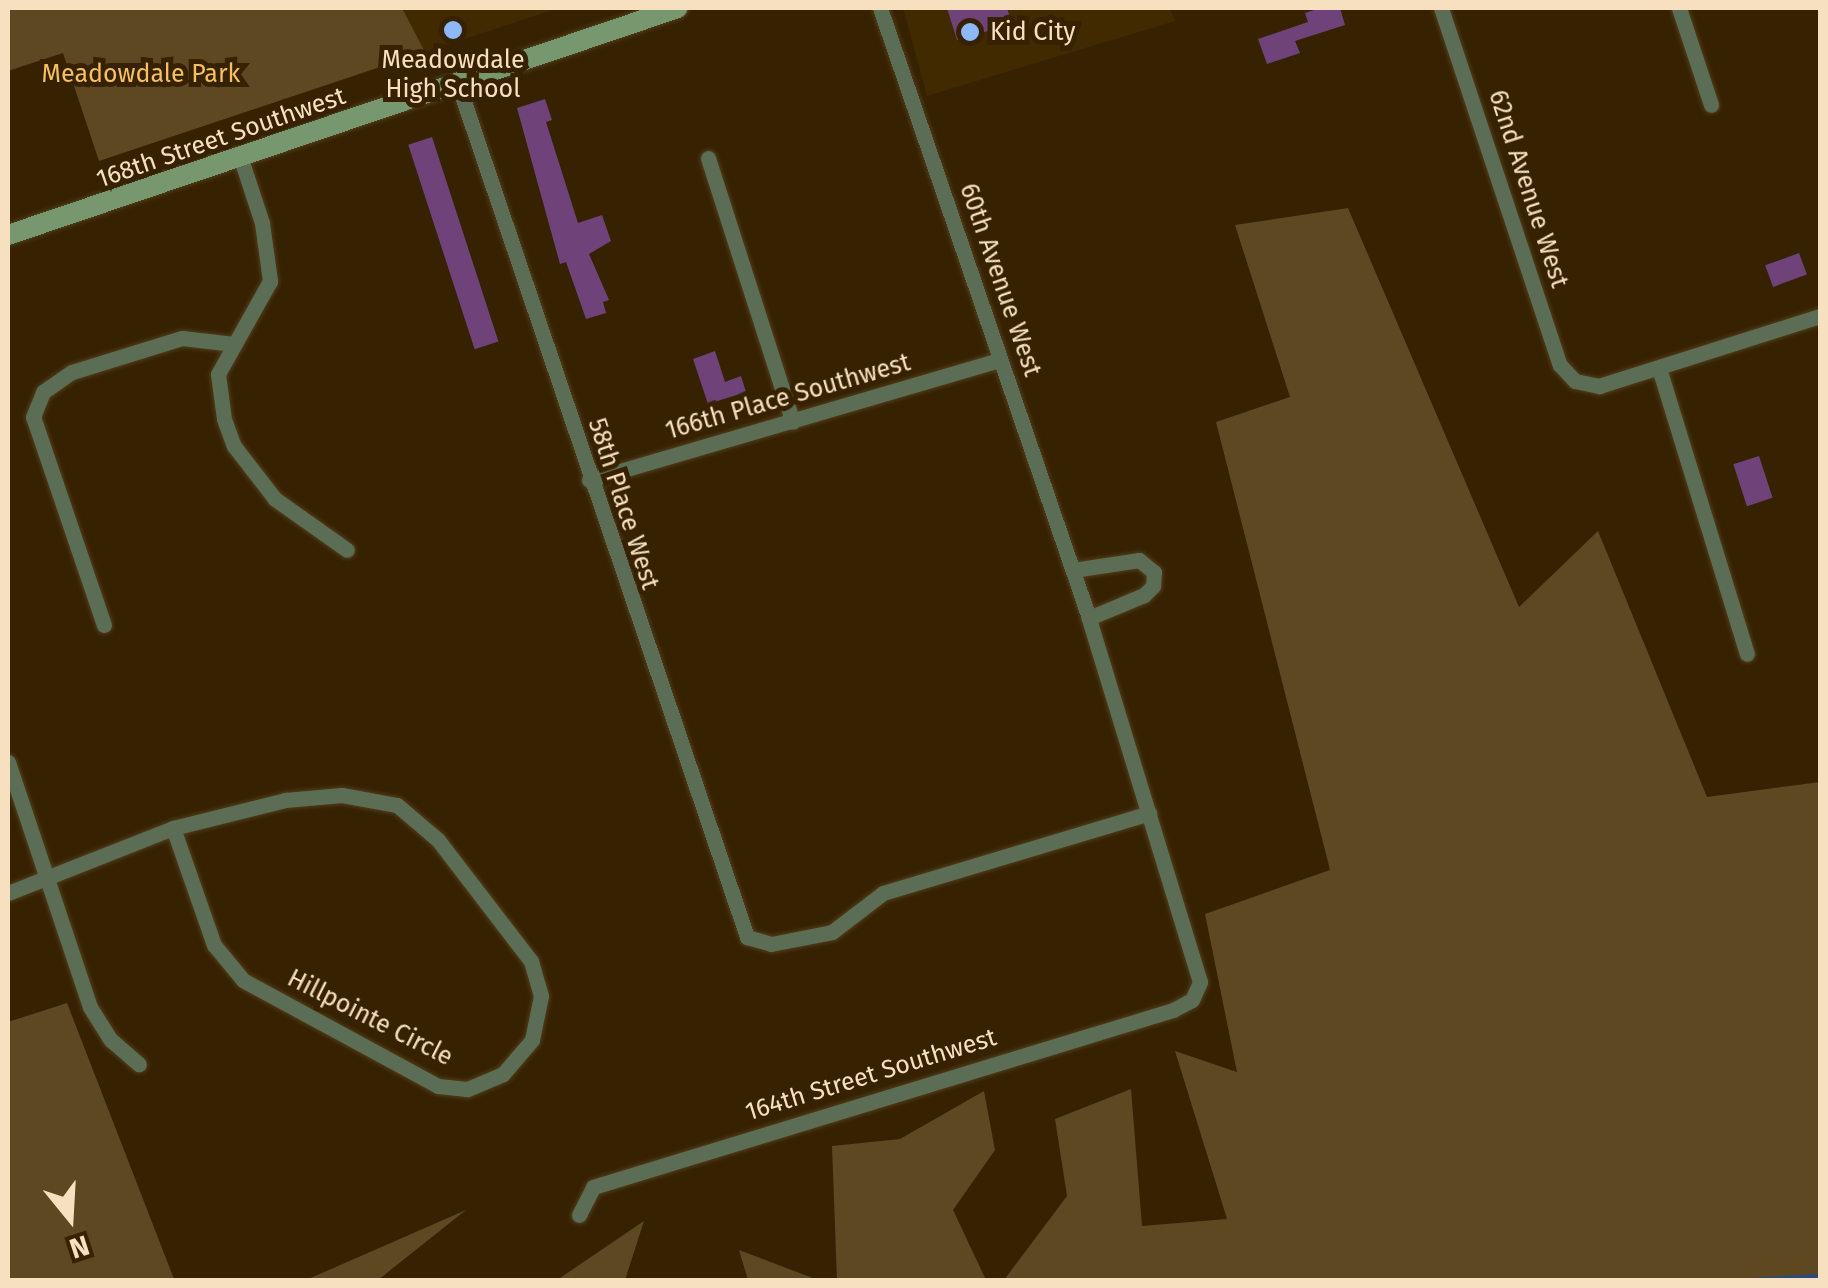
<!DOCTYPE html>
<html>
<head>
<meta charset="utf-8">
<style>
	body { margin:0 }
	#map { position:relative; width:1828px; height:1288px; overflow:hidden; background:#362200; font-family:"Fira Sans",sans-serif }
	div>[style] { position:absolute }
	.built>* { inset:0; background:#412a00 }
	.green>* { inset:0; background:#5e4821 }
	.stream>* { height:5px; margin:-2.5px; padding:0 2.5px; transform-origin:2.5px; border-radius:2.5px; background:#294b7f }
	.building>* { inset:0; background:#6f437a; transform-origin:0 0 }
	.roads { filter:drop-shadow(0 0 2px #513d1b) drop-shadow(0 0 2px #513d1b) }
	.minor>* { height:15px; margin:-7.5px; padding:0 7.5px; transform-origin:7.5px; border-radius:7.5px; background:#5b6e55 }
	.secondary>* { height:20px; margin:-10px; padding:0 10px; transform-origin:10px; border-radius:10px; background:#77976f }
	.dots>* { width:28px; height:28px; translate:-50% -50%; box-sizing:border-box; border:5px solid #362200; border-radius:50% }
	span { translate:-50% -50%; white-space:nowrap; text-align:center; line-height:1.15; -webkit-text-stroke:10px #362200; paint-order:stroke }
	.poi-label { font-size:25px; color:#f6e0bf }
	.left { translate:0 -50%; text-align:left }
	.park-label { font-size:25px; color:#f5bf62 }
	.street-label { font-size:25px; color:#f6e0bf }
	.frame { position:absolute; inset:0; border:10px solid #f6e0bf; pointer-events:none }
	.north { position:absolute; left:20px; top:1168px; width:100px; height:100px; -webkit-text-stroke:8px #362200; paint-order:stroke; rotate:162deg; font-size:28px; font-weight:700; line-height:40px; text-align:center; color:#f6e0bf }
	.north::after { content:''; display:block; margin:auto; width:35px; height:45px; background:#f6e0bf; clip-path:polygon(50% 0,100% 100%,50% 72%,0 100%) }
</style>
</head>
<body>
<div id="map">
	<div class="built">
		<div style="clip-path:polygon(402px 8px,559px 8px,425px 52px)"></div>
		<div style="clip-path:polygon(903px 8px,1170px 8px,1175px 21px,927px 96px)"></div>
	</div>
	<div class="green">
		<div style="clip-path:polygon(8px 8px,402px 8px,425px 52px,99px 161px,63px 53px,8px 71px)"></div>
		<div style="clip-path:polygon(1348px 208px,1519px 607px,1598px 531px,1707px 797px,1820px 782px,1820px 1280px,1004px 1280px,1067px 1196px,1055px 1119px,1131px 1089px,1142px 1226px,1227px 1219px,1175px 1051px,1237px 1072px,1205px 914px,1330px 870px,1216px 422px,1290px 397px,1235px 225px)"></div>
		<div style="clip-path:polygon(67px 1003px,174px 1279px,181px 1280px,8px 1280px,8px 1022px)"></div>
		<div style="clip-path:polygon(984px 1091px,995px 1150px,953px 1210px,986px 1280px,837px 1280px,832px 1146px,900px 1139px)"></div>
		<div style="clip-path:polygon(466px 1210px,378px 1280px,306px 1280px)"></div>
		<div style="clip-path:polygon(644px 1221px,625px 1280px,557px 1280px)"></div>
		<div style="clip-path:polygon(739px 1250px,818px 1280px,748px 1280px)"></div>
	</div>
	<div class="stream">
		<div style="left:1747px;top:1280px;width:73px;rotate:-3.1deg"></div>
	</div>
	<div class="building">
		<div style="clip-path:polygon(947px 8px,1007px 8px,1012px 24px,957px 40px)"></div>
		<div style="clip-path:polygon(1320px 8px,1340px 8px,1345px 25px,1295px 41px,1300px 53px,1267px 64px,1258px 39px,1308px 22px,1305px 13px)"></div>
		<div style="clip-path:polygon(545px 99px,552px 120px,546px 122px,578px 223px,602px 215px,611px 241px,589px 254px,609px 300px,603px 302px,606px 313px,586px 319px,566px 262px,560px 264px,517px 108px)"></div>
		<div style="left:432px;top:137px;width:215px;height:25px;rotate:72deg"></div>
		<div style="left:1799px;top:253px;width:23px;height:36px;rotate:70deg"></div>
		<div style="clip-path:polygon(715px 351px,725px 382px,741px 376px,746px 392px,708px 404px,693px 359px)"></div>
		<div style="left:1759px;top:456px;width:44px;height:27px;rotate:72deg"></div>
	</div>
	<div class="roads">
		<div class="minor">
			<div style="left:1441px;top:8px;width:376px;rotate:71.6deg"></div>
			<div style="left:1560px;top:365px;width:22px;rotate:47deg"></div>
			<div style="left:1575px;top:381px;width:25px;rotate:12deg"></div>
			<div style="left:1599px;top:386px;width:232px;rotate:-17.6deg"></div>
			<div style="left:1679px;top:8px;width:102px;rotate:71.7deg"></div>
			<div style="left:458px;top:84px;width:901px;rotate:71.28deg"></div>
			<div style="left:747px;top:937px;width:25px;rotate:16deg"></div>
			<div style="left:771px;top:944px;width:62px;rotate:-11.1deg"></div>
			<div style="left:832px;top:932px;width:64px;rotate:-37.4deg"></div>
			<div style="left:883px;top:893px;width:278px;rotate:-16.7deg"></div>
			<div style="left:708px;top:158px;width:277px;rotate:72.2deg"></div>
			<div style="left:241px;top:159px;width:67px;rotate:71.8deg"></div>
			<div style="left:262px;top:223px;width:59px;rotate:82.1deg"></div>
			<div style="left:270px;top:281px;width:107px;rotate:119.2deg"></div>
			<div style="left:218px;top:374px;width:45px;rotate:82.4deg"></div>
			<div style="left:224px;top:419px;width:29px;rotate:70deg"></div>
			<div style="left:234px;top:446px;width:67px;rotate:52.3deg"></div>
			<div style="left:275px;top:499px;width:88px;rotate:35.3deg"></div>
			<div style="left:1659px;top:368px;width:299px;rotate:72.9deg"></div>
			<div style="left:589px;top:480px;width:428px;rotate:-16.3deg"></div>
			<div style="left:1073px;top:570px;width:67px;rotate:-8.6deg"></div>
			<div style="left:1139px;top:560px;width:19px;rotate:39deg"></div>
			<div style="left:1154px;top:572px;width:14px;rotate:94deg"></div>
			<div style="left:1153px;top:586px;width:13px;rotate:135deg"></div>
			<div style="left:1144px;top:595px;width:60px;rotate:157.3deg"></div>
			<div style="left:104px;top:625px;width:220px;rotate:-108.8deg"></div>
			<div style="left:33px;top:417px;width:27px;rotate:-68deg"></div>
			<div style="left:43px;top:392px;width:35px;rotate:-35deg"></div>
			<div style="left:72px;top:372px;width:115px;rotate:-17.2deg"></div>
			<div style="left:182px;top:338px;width:52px;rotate:6.6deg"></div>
			<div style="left:8px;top:762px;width:258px;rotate:71.5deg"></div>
			<div style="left:90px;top:1007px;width:39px;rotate:58deg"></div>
			<div style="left:111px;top:1040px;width:37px;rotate:41deg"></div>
			<div style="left:8px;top:893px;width:177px;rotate:-21.5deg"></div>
			<div style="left:173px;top:828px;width:115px;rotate:-14deg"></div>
			<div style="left:285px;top:800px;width:57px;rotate:-5deg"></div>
			<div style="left:342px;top:795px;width:56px;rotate:10.3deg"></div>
			<div style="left:397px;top:805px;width:54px;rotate:40.5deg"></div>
			<div style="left:438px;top:840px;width:153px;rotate:52.5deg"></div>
			<div style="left:531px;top:961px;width:36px;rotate:74deg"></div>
			<div style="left:541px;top:996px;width:45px;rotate:101.6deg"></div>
			<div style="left:532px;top:1040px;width:45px;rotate:130.5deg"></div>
			<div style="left:503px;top:1074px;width:39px;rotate:157deg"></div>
			<div style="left:467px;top:1089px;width:29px;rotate:-174deg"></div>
			<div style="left:438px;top:1086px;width:222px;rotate:-151.5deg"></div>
			<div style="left:243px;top:980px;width:45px;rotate:-129.6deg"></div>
			<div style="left:214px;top:945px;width:124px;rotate:-109.3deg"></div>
			<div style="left:579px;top:1215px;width:31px;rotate:-63deg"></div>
			<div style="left:593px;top:1187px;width:606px;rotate:-16.97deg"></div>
			<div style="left:1173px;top:1010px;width:21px;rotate:-28deg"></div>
			<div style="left:1192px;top:1000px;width:20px;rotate:-66deg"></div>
			<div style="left:1200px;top:982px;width:381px;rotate:-107deg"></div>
			<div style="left:1089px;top:618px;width:645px;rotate:-108.91deg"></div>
		</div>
		<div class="secondary">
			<div style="left:8px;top:235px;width:707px;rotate:-18.72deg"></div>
		</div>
	</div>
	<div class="dots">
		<div style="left:453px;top:30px;background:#8db9fc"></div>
		<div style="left:970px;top:32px;background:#8db9fc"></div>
	</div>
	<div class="poi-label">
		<span class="left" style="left:990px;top:32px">Kid City</span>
		<span style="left:453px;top:75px">Meadowdale<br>High School</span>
	</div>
	<div class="park-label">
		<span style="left:141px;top:74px">Meadowdale Park</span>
	</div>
	<div class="street-label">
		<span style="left:221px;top:138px;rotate:-19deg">168th Street Southwest</span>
		<span style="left:1528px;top:189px;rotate:72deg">62nd Avenue West</span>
		<span style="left:1000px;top:280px;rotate:71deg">60th Avenue West</span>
		<span style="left:788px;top:397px;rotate:-16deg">166th Place Southwest</span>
		<span style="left:623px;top:504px;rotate:72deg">58th Place West</span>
		<span style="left:370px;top:1018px;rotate:27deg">Hillpointe Circle</span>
		<span style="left:871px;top:1075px;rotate:-17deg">164th Street Southwest</span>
	</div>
	<div class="frame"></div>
	<div class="north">N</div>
</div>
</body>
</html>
